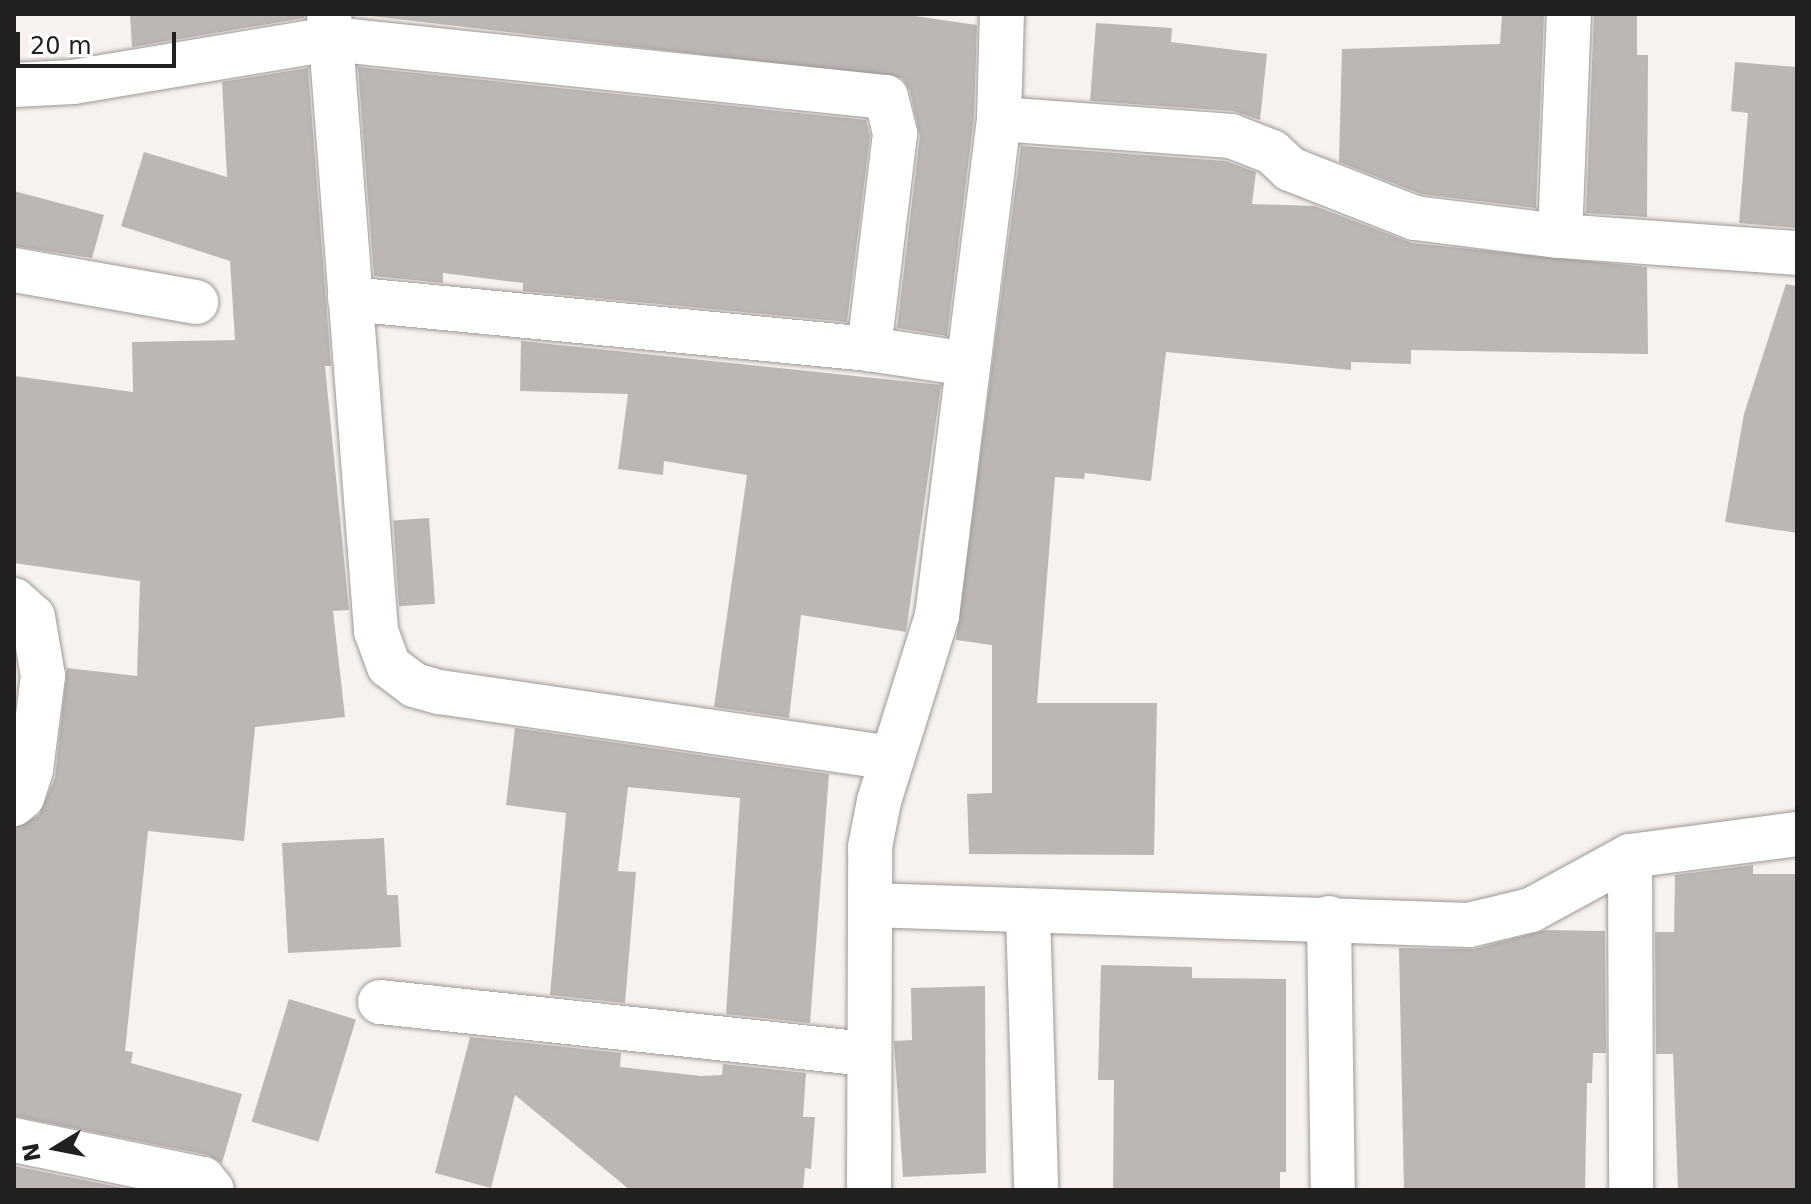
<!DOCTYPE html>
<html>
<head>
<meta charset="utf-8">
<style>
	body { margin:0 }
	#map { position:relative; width:1811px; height:1204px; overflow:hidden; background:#f7f2ef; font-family:"DejaVu Sans",sans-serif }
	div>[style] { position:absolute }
	.building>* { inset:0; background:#bcb7b5; transform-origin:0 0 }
	.roads { filter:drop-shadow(0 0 2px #9d9896) drop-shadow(0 0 2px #9d9896) }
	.minor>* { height:44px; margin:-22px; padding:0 22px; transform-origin:22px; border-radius:22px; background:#fff }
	span { translate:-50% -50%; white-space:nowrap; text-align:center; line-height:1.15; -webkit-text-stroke:6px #fff; paint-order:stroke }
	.frame { position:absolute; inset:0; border:16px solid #22201f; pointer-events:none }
	.north { position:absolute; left:16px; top:1108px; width:80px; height:80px; -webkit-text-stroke:6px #fff; paint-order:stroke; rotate:260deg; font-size:22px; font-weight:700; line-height:32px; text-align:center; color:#22201f }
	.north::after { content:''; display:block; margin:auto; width:28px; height:36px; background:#22201f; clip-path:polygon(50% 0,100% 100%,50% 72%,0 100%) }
	.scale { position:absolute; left:16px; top:32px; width:160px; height:36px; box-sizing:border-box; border:4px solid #22201f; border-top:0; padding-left:10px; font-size:24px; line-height:28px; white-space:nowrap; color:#22201f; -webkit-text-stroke:6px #fff; paint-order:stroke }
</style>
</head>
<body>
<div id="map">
	<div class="building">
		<div style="clip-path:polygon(130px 14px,304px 14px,304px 18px,132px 47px)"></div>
		<div style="clip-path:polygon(354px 14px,901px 14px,977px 25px,974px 117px,947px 336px,897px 328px,920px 136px,910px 91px,902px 78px)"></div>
		<div style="clip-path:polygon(1502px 14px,1544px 14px,1536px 208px,1421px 194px,1339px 162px,1342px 49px,1500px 44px)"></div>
		<div style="clip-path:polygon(1594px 14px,1637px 14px,1637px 55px,1648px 55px,1647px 217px,1586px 213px)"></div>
		<div style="clip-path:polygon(1096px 23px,1172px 28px,1171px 42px,1267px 54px,1260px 120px,1233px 111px,1090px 101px)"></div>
		<div style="clip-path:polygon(1735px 62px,1797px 67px,1797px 228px,1739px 223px,1748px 113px,1731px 111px)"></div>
		<div style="clip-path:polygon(358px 67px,866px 120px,870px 136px,847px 322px,523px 291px,523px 283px,443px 273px,443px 283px,374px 276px)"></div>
		<div style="clip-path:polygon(308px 68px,331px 366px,325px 366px,349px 610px,333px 611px,345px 717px,255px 727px,244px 841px,148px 831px,125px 1051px,133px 1052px,131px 1063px,242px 1094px,222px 1163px,208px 1155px,14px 1116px,14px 828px,39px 815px,55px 778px,67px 668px,137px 676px,140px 581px,14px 563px,14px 376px,133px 392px,132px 342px,235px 340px,230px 261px,121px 226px,144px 152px,227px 177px,222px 82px)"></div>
		<div style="clip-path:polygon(1021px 146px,1225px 161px,1256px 172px,1252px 204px,1315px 206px,1412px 243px,1647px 267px,1648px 354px,1411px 350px,1411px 364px,1351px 362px,1351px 370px,1166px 352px,1151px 481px,1085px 473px,1084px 479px,1055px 477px,1037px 703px,1157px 703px,1154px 855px,969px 854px,967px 794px,992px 793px,992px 645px,956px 640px)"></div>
		<div style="clip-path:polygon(14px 191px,104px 215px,92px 258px,14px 246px)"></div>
		<div style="clip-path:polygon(1786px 284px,1797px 286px,1797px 533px,1725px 522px,1744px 414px)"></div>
		<div style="clip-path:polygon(521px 341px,941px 385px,906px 632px,801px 615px,789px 718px,714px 707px,747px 475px,664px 461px,663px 475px,618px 469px,628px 394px,520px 391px)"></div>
		<div style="left:429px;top:518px;width:86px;height:36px;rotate:86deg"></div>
		<div style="clip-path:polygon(515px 728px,829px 774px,810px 1023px,726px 1014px,740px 798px,628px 787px,618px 871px,636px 872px,625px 1003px,550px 995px,566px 813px,506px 805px)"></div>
		<div style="clip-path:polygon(384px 838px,387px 895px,398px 895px,401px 947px,288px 953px,282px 843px)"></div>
		<div style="clip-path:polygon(1753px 865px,1753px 874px,1797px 874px,1797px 1190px,1678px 1190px,1673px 1054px,1656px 1054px,1655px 932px,1674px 932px,1675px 875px)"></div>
		<div style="clip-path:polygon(1546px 930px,1605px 931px,1606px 1053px,1593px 1053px,1592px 1083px,1587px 1083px,1585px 1190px,1404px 1190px,1399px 948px,1474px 949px)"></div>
		<div style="clip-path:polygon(1101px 965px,1192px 967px,1192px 978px,1286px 979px,1286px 1172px,1280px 1172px,1280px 1190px,1113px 1190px,1114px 1080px,1098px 1080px)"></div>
		<div style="clip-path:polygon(985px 986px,986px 1173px,903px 1177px,894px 1041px,912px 1040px,911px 988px)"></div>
		<div style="left:289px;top:999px;width:70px;height:128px;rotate:17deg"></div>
		<div style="clip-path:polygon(470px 1037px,621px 1053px,620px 1067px,701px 1076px,722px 1075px,723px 1064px,806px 1073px,803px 1117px,815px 1117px,811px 1169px,805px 1168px,803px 1190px,630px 1190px,515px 1095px,491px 1188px,435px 1173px)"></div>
		<div style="clip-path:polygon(14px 1166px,133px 1190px,14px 1190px)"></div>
	</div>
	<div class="roads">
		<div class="minor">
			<div style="left:329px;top:14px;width:619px;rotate:85.64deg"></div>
			<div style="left:376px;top:631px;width:37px;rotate:70deg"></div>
			<div style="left:389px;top:666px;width:31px;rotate:37deg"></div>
			<div style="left:414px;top:685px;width:26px;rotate:16deg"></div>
			<div style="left:439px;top:692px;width:458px;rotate:8.3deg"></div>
			<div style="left:14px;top:85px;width:59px;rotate:-2.9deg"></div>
			<div style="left:73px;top:82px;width:262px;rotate:-9.5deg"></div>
			<div style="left:331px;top:39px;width:558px;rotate:5.97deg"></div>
			<div style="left:886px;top:97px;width:38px;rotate:76deg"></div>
			<div style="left:895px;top:134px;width:217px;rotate:96.9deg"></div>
			<div style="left:999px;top:119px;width:233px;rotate:4.2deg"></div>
			<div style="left:1231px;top:136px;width:44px;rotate:21.3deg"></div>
			<div style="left:1272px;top:152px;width:25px;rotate:43deg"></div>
			<div style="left:1290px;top:169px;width:134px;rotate:21.4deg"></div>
			<div style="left:1415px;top:218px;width:146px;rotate:7.1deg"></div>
			<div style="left:1560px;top:236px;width:238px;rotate:4.1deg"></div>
			<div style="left:1560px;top:236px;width:222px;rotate:-87.7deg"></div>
			<div style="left:14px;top:270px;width:185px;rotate:10deg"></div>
			<div style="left:350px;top:299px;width:521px;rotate:5.5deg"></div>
			<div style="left:869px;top:349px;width:100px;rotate:8.6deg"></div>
			<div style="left:14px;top:600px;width:25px;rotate:42deg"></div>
			<div style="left:33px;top:617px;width:60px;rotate:80.4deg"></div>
			<div style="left:43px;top:676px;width:95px;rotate:97.3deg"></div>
			<div style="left:31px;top:770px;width:28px;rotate:108deg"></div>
			<div style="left:22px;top:797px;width:11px;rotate:139deg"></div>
			<div style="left:1630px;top:856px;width:334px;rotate:89.8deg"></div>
			<div style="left:870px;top:905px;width:599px;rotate:1.91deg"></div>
			<div style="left:1469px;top:925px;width:64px;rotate:-13.6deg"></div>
			<div style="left:1531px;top:910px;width:113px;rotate:-28.6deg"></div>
			<div style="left:1630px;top:856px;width:168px;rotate:-7.5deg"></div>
			<div style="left:1028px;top:913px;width:277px;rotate:88.3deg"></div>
			<div style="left:1329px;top:918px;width:272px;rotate:89.2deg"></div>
			<div style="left:380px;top:1002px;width:489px;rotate:6.1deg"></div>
			<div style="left:14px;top:1140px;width:193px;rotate:11.7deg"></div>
			<div style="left:203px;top:1179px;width:14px;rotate:51deg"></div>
			<div style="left:869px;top:1190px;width:343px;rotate:-89.8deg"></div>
			<div style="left:870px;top:847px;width:47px;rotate:-78.9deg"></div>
			<div style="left:879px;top:801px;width:194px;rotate:-72.6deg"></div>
			<div style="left:937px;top:616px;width:501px;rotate:-82.89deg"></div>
			<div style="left:999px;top:119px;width:105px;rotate:-88.4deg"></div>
		</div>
	</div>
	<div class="frame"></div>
	<div class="north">N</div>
	<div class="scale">20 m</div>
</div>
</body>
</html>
